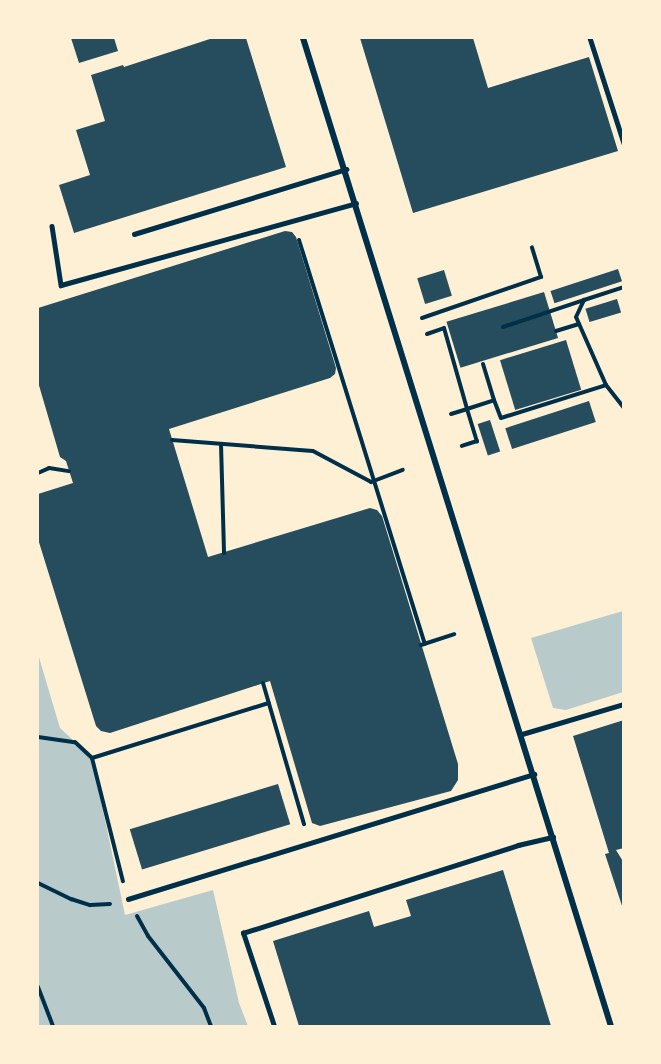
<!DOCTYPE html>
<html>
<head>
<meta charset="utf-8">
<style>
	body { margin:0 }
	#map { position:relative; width:661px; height:1064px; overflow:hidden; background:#fdf0d5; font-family:"PT Sans Narrow",sans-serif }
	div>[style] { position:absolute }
	.green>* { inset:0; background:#b9caca }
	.building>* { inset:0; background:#264d5e; transform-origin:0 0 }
	.path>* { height:4px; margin:-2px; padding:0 2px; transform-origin:2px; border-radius:2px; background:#003049 }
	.service>* { height:4.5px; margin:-2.25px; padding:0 2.25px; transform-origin:2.25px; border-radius:2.25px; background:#003049 }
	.minor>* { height:6px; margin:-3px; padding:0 3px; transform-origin:3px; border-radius:3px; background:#003049 }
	span { translate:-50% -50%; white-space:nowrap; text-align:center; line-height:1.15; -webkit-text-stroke:6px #fdf0d5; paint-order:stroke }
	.frame { position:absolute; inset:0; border:39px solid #fdf0d5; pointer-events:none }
</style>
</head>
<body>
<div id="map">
	<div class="green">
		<div style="clip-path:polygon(623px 611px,623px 692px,566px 710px,553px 708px,531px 638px)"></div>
		<div style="clip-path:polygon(38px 654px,60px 728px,92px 758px,125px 915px,213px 890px,239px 1003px,248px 1026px,38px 1026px)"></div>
	</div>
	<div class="building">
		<div style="clip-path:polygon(71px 38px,114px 38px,118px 51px,79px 63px)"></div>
		<div style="clip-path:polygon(213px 38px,246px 38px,286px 167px,74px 233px,59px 185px,90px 175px,76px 130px,105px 121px,91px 75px,123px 65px,124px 67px)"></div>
		<div style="clip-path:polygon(360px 38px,473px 38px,488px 88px,589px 57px,618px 151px,413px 213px)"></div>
		<div style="clip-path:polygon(285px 231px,292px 232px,296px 237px,336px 368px,335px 374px,330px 378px,169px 429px,201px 534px,208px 557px,370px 508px,377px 510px,382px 516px,458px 764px,458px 780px,451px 791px,320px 826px,312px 823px,270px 681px,110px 733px,101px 731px,96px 726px,38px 539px,38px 494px,73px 483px,66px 461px,60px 457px,38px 382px,38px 308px)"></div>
		<div style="left:618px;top:269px;width:13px;height:71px;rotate:72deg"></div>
		<div style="left:444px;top:270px;width:27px;height:28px;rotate:73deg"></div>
		<div style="left:544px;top:292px;width:48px;height:102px;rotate:73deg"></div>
		<div style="left:617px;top:299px;width:14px;height:33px;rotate:73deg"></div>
		<div style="left:566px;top:340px;width:52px;height:69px;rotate:73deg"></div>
		<div style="left:589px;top:401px;width:22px;height:88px;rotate:72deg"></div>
		<div style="left:490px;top:420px;width:33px;height:13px;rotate:72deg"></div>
		<div style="clip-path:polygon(624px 720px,624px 848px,616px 850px,624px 863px,623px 909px,605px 854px,609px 853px,573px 736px)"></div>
		<div style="left:278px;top:784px;width:42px;height:155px;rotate:73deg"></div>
		<div style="clip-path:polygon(503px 870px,551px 1026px,299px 1026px,273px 941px,369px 911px,374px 927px,411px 916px,406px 900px)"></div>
	</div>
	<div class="path">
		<div style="left:299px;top:240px;width:423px;rotate:72.7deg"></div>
		<div style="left:422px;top:318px;width:126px;rotate:-19deg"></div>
		<div style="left:541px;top:277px;width:31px;rotate:-107deg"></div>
		<div style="left:503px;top:327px;width:85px;rotate:-18.4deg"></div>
		<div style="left:556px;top:331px;width:24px;rotate:-17deg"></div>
		<div style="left:427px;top:334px;width:18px;rotate:-19deg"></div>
		<div style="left:444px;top:328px;width:84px;rotate:74.1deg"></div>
		<div style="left:467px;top:409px;width:28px;rotate:-18deg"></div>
		<div style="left:494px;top:400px;width:19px;rotate:69deg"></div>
		<div style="left:501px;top:418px;width:110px;rotate:-17.4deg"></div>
		<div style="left:606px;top:385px;width:29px;rotate:52deg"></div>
		<div style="left:483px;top:364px;width:38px;rotate:73deg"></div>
		<div style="left:606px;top:385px;width:74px;rotate:-113.8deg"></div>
		<div style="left:576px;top:317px;width:19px;rotate:-65deg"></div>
		<div style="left:584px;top:300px;width:40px;rotate:-18deg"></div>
		<div style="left:451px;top:414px;width:17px;rotate:-17deg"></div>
		<div style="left:467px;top:409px;width:34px;rotate:73deg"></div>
		<div style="left:477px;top:441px;width:16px;rotate:162deg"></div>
		<div style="left:172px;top:440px;width:141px;rotate:4.5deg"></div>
		<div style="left:313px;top:451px;width:66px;rotate:28.1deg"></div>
		<div style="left:371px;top:482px;width:34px;rotate:-21deg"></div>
		<div style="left:221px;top:444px;width:109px;rotate:88.4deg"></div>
		<div style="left:38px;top:473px;width:12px;rotate:-24deg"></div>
		<div style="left:49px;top:468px;width:20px;rotate:9deg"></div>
		<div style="left:421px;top:645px;width:35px;rotate:-18deg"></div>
		<div style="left:263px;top:683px;width:147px;rotate:73.8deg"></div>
		<div style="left:38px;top:737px;width:37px;rotate:8deg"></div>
		<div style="left:75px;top:742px;width:23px;rotate:43deg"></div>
		<div style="left:92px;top:758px;width:127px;rotate:75.9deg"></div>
		<div style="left:92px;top:758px;width:185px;rotate:-17.3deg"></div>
		<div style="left:38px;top:883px;width:37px;rotate:26deg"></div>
		<div style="left:71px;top:899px;width:20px;rotate:18deg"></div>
		<div style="left:90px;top:905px;width:20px;rotate:-3deg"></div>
		<div style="left:137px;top:916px;width:23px;rotate:61deg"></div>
		<div style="left:148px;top:936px;width:91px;rotate:52.1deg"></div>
		<div style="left:204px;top:1008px;width:19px;rotate:69deg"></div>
		<div style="left:38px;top:987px;width:42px;rotate:69deg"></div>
	</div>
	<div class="service">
		<div style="left:590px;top:38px;width:110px;rotate:72.1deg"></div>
		<div style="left:52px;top:226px;width:60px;rotate:81.3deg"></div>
		<div style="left:61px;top:285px;width:306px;rotate:-15.5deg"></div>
		<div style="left:134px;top:234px;width:222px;rotate:-17deg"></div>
		<div style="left:522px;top:734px;width:106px;rotate:-16.4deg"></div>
		<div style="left:128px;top:899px;width:425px;rotate:-17.1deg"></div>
		<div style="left:274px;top:1026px;width:98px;rotate:-108.4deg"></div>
		<div style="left:243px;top:933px;width:289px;rotate:-17.7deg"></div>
		<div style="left:518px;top:845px;width:36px;rotate:-13deg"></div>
	</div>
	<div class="minor">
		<div style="left:303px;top:38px;width:1035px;rotate:72.69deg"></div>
	</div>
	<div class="frame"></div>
</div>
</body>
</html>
